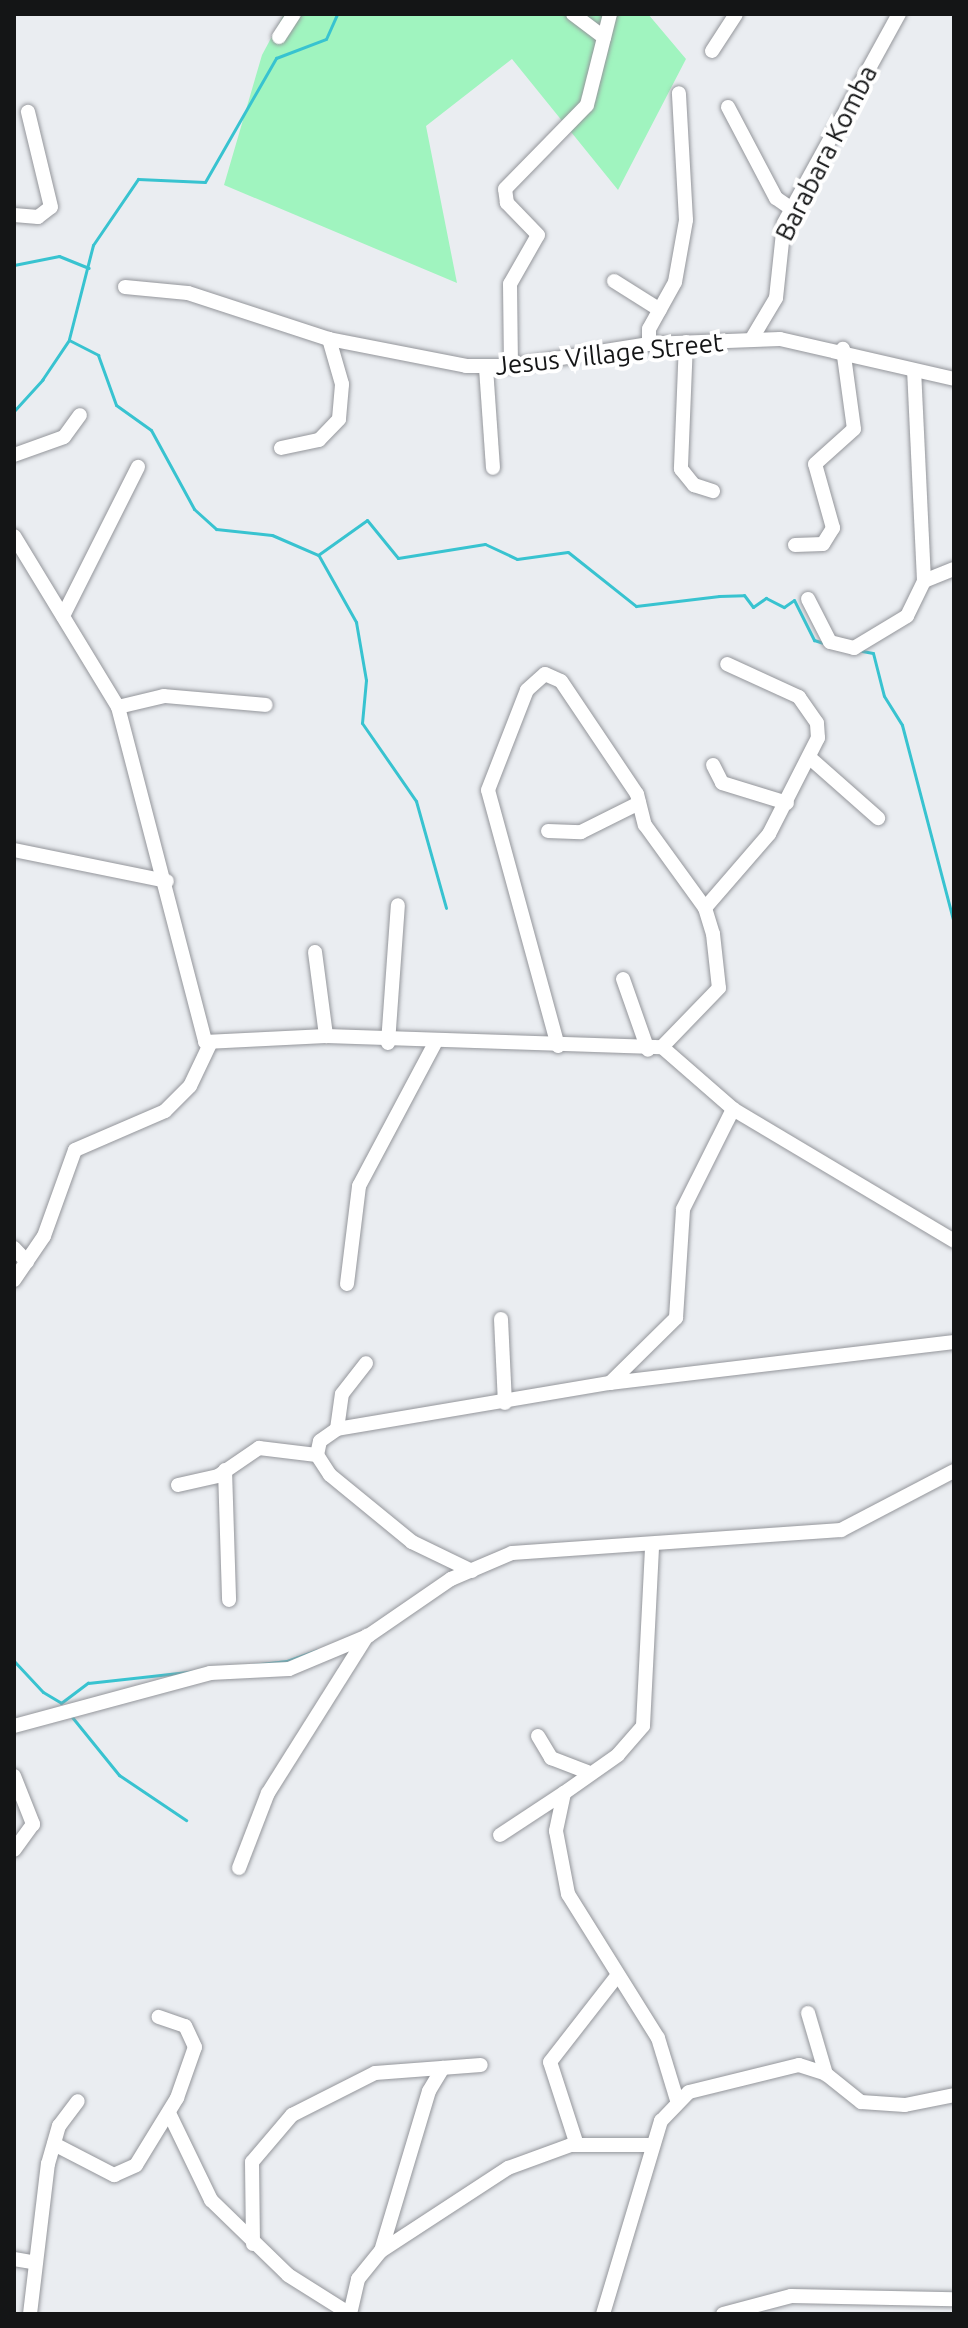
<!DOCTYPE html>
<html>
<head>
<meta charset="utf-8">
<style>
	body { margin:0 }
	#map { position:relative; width:968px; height:2328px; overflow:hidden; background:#eaedf1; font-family:Ubuntu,sans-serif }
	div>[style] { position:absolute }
	.green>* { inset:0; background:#a0f4bf }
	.stream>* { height:3px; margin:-1.5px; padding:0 1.5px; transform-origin:1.5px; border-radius:1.5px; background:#38c3d0 }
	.roads { filter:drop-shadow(0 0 2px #94969b) drop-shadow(0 0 2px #94969b) }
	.minor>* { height:14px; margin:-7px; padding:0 7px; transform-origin:7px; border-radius:7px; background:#fff }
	span { translate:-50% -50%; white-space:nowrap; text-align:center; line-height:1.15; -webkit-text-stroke:8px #fff; paint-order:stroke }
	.street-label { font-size:26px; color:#141516 }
	.frame { position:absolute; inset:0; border:16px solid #141516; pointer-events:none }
</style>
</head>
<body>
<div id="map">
	<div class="green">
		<div style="clip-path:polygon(284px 14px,648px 14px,686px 59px,618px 190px,512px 59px,426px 126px,457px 283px,224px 185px,262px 55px)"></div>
	</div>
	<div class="stream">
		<div style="left:14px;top:265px;width:46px;rotate:-11.3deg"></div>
		<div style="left:59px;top:256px;width:32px;rotate:22deg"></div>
		<div style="left:69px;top:339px;width:97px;rotate:-75.7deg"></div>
		<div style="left:93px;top:245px;width:80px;rotate:-55.7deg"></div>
		<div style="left:138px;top:179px;width:67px;rotate:2.6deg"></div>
		<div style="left:205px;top:182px;width:143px;rotate:-60.2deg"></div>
		<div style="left:276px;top:58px;width:53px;rotate:-20.8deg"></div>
		<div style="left:326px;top:39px;width:27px;rotate:-66deg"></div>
		<div style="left:42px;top:380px;width:48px;rotate:-56deg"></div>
		<div style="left:69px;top:340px;width:33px;rotate:27deg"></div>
		<div style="left:98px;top:355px;width:53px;rotate:70.2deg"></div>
		<div style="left:116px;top:405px;width:43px;rotate:35.5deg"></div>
		<div style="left:151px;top:430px;width:90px;rotate:61.4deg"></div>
		<div style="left:194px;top:509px;width:30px;rotate:42deg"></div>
		<div style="left:216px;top:529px;width:56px;rotate:6.1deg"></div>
		<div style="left:272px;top:535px;width:50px;rotate:23.5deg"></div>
		<div style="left:318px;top:555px;width:60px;rotate:-35.5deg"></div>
		<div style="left:367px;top:520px;width:49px;rotate:50.8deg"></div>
		<div style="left:398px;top:558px;width:88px;rotate:-9.1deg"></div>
		<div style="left:485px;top:544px;width:35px;rotate:25deg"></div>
		<div style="left:517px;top:559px;width:51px;rotate:-7.8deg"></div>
		<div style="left:568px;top:552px;width:87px;rotate:38.5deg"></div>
		<div style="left:636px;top:606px;width:84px;rotate:-6.9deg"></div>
		<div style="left:719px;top:596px;width:25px;rotate:-2deg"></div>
		<div style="left:744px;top:595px;width:15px;rotate:53deg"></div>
		<div style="left:753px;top:607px;width:16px;rotate:-35deg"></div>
		<div style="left:766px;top:598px;width:20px;rotate:27deg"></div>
		<div style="left:784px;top:607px;width:12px;rotate:-35deg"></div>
		<div style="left:794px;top:600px;width:45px;rotate:63.4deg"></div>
		<div style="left:814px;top:640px;width:9px;rotate:18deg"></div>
		<div style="left:14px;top:411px;width:43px;rotate:-47.8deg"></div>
		<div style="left:319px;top:556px;width:76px;rotate:60.7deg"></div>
		<div style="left:356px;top:622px;width:59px;rotate:80.2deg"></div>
		<div style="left:366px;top:680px;width:43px;rotate:95.3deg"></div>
		<div style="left:362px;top:723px;width:95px;rotate:55.3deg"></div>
		<div style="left:416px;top:801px;width:111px;rotate:74.3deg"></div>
		<div style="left:862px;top:651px;width:11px;rotate:10deg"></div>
		<div style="left:873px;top:653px;width:44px;rotate:75.7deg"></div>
		<div style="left:884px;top:696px;width:34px;rotate:58deg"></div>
		<div style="left:902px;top:725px;width:205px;rotate:75.3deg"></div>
		<div style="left:14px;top:1661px;width:42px;rotate:46.9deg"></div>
		<div style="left:43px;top:1692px;width:21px;rotate:31deg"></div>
		<div style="left:61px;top:1703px;width:34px;rotate:-37deg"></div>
		<div style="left:88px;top:1683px;width:200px;rotate:-6.3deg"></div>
		<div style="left:287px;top:1661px;width:32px;rotate:-20deg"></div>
		<div style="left:72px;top:1717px;width:75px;rotate:51deg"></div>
		<div style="left:119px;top:1775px;width:81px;rotate:33.9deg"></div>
	</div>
	<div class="roads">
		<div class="minor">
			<div style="left:573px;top:14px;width:39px;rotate:37deg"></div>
			<div style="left:279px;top:37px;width:27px;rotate:-57deg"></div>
			<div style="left:712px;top:51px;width:44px;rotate:-57deg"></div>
			<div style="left:728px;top:107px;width:103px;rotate:62.2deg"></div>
			<div style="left:776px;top:198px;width:21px;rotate:35deg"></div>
			<div style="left:14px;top:215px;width:24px;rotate:5deg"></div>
			<div style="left:38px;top:217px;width:16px;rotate:-38deg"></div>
			<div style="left:51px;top:207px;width:98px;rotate:-103.6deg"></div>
			<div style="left:614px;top:281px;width:54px;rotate:32.2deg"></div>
			<div style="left:125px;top:287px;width:63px;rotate:5.4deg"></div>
			<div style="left:188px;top:293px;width:148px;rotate:18.1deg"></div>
			<div style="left:329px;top:339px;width:140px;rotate:11.1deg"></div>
			<div style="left:466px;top:366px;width:45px"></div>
			<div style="left:511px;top:366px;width:140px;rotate:-9.1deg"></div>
			<div style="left:649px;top:344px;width:131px;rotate:-2.2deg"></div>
			<div style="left:780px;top:339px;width:179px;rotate:12.9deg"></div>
			<div style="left:751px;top:340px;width:49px;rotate:-59.2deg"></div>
			<div style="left:776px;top:298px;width:75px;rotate:-83.9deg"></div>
			<div style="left:784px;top:223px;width:239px;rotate:-61.2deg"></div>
			<div style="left:686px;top:342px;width:127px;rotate:92.3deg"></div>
			<div style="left:681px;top:469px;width:21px;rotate:51deg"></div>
			<div style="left:694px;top:485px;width:20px;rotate:18deg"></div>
			<div style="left:649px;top:344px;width:15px;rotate:-90deg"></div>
			<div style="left:649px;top:329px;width:54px;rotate:-61deg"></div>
			<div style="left:675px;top:282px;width:63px;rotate:-79.9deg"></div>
			<div style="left:686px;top:220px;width:127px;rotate:-93.2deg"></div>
			<div style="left:511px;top:366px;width:82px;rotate:-90.7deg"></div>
			<div style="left:510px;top:284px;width:56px;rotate:-60.3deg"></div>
			<div style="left:538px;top:235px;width:45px;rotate:-134.1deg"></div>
			<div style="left:507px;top:203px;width:14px;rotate:-98deg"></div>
			<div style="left:505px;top:189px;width:117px;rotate:-45.7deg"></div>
			<div style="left:587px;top:105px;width:94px;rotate:-75.8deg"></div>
			<div style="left:486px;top:368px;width:100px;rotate:86deg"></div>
			<div style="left:281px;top:448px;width:39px;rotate:-12deg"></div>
			<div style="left:319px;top:440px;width:29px;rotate:-46deg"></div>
			<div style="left:339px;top:419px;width:35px;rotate:-85deg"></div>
			<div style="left:342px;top:384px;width:47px;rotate:-106.1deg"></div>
			<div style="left:14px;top:455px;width:53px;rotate:-19.8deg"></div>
			<div style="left:64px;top:437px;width:27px;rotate:-54deg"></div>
			<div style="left:14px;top:536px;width:200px;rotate:58.7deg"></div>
			<div style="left:118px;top:707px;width:346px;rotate:75.4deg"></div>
			<div style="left:205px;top:1042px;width:121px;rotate:-2.8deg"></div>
			<div style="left:326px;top:1036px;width:336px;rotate:1.9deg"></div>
			<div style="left:662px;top:1047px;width:94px;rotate:41.1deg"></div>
			<div style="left:733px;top:1109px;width:257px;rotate:30.8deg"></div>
			<div style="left:795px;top:545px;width:28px;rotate:-2deg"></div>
			<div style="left:823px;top:544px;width:19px;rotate:-58deg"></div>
			<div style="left:833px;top:528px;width:66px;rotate:-105.7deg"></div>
			<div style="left:815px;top:464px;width:52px;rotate:-41.9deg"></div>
			<div style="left:854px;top:429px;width:81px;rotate:-97.8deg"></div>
			<div style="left:924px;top:581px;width:32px;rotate:-22deg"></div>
			<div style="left:808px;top:599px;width:48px;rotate:62.9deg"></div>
			<div style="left:830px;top:642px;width:25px;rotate:14deg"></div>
			<div style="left:854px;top:648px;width:62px;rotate:-31.1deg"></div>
			<div style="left:907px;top:616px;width:39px;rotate:-64deg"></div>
			<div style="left:924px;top:581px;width:209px;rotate:-92.7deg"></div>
			<div style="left:63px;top:616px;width:167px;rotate:-63.3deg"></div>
			<div style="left:118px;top:707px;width:47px;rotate:-13.4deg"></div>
			<div style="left:164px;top:696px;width:102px;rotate:5deg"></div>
			<div style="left:810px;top:758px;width:91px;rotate:41.4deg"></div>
			<div style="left:713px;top:765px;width:20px;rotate:63deg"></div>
			<div style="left:722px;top:783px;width:68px;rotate:17.1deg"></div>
			<div style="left:548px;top:831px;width:33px;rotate:2deg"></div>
			<div style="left:581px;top:832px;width:65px;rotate:-26.6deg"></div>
			<div style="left:14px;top:850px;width:156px;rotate:11.5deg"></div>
			<div style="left:705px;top:908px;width:98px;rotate:-49.1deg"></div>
			<div style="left:769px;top:834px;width:108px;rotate:-63deg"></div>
			<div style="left:818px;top:738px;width:15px;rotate:-94deg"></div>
			<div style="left:817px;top:723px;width:32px;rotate:-125deg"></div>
			<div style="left:799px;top:697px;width:79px;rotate:-155.4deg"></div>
			<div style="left:315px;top:952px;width:85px;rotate:82.5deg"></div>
			<div style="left:623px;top:979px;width:75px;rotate:70.6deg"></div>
			<div style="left:388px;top:1043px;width:138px;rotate:-85.9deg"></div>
			<div style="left:558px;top:1046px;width:265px;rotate:-105.3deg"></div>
			<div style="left:488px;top:790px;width:107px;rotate:-68.7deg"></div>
			<div style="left:527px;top:690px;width:24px;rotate:-42deg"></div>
			<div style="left:545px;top:674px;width:17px;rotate:24deg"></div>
			<div style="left:561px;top:681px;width:136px;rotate:56.1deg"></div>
			<div style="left:637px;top:794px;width:32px;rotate:76deg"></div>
			<div style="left:645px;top:825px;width:102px;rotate:54.1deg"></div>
			<div style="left:705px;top:908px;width:27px;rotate:73deg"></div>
			<div style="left:713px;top:934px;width:54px;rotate:83.7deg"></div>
			<div style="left:719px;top:988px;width:82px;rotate:134deg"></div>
			<div style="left:14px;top:1248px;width:19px;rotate:47deg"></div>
			<div style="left:14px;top:1280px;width:53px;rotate:-55.7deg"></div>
			<div style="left:44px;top:1236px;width:91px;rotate:-70.2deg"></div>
			<div style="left:75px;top:1150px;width:98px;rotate:-23.4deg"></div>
			<div style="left:165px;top:1111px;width:35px;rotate:-45deg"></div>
			<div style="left:190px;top:1086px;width:47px;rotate:-64.5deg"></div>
			<div style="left:347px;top:1284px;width:99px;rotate:-83deg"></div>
			<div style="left:359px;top:1186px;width:164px;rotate:-62deg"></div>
			<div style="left:501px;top:1319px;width:84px;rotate:87.3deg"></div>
			<div style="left:610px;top:1383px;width:93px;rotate:-44.6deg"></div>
			<div style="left:676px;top:1318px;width:109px;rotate:-86.3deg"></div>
			<div style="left:683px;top:1209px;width:112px;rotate:-63.4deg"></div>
			<div style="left:337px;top:1429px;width:35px;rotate:-82deg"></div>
			<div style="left:342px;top:1394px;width:39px;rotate:-52deg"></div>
			<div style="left:225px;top:1470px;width:130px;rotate:88.2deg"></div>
			<div style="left:178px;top:1485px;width:41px;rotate:-12.7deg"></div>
			<div style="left:218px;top:1476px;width:50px;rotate:-34.3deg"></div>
			<div style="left:259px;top:1448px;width:58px;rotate:6.9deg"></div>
			<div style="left:652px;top:1548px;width:178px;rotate:92.9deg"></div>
			<div style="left:643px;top:1726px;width:38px;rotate:131deg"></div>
			<div style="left:618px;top:1755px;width:66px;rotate:144.9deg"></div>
			<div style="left:564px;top:1793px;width:39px;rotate:102deg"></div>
			<div style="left:556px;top:1831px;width:64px;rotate:79.2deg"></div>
			<div style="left:568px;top:1894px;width:170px;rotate:58deg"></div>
			<div style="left:658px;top:2038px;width:65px;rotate:73deg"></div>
			<div style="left:472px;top:1571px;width:67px;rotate:-154.2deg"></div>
			<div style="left:412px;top:1542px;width:106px;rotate:-140.7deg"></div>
			<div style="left:330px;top:1475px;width:24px;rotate:-123deg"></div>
			<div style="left:317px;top:1455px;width:14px;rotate:-78deg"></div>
			<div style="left:320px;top:1441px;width:21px;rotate:-35deg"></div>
			<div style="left:337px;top:1429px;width:277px;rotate:-9.6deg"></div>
			<div style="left:610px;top:1383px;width:346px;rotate:-6.8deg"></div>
			<div style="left:14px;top:1726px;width:203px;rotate:-15.1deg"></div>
			<div style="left:210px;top:1673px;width:79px;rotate:-2.9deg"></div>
			<div style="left:289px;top:1669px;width:86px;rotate:-22.7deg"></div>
			<div style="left:368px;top:1636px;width:101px;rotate:-34.5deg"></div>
			<div style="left:451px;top:1579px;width:66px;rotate:-23.1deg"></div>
			<div style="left:512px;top:1553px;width:330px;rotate:-4deg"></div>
			<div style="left:841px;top:1530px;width:127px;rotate:-27.6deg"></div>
			<div style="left:538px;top:1736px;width:26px;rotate:59deg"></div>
			<div style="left:551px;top:1758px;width:39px;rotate:21deg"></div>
			<div style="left:14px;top:1776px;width:52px;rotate:68.4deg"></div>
			<div style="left:33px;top:1824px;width:32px;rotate:126deg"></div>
			<div style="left:500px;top:1835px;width:77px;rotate:-33.3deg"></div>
			<div style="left:239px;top:1868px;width:80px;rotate:-68.9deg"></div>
			<div style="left:268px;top:1793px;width:186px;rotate:-57.8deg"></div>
			<div style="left:808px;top:2013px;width:64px;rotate:73.6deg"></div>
			<div style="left:169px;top:2113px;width:97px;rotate:64.2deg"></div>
			<div style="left:211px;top:2200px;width:107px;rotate:44.2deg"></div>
			<div style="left:288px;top:2275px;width:73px;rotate:32.2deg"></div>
			<div style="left:54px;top:2144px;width:68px;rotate:27.3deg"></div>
			<div style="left:114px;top:2175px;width:24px;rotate:-24deg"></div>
			<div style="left:136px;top:2165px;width:79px;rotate:-58.5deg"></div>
			<div style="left:177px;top:2098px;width:54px;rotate:-70.6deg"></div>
			<div style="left:195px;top:2047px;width:23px;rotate:-115deg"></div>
			<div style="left:185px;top:2026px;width:28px;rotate:-161deg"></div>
			<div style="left:577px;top:2145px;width:87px;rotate:-108deg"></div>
			<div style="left:550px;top:2062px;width:109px;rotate:-52.1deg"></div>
			<div style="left:253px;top:2244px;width:82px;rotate:-90.7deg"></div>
			<div style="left:252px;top:2162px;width:62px;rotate:-49.6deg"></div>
			<div style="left:292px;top:2115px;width:93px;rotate:-26.8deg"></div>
			<div style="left:375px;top:2073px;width:106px;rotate:-4.3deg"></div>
			<div style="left:381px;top:2251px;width:167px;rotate:-73.3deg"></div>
			<div style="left:429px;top:2091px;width:27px;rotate:-59deg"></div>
			<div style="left:14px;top:2259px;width:17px;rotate:10deg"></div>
			<div style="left:30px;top:2314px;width:151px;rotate:-83.2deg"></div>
			<div style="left:48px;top:2164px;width:40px;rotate:-74deg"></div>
			<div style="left:59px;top:2126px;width:31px;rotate:-53deg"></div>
			<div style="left:350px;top:2314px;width:36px;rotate:-77deg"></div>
			<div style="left:358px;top:2279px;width:36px;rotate:-51deg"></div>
			<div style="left:381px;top:2251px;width:152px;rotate:-33.2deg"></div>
			<div style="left:508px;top:2168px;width:67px;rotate:-20.1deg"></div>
			<div style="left:571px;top:2145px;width:82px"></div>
			<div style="left:603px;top:2314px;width:202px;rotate:-73.3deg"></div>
			<div style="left:661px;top:2121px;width:40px;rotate:-46deg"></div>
			<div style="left:689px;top:2092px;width:113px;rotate:-13.8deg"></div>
			<div style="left:799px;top:2065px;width:28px;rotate:18deg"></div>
			<div style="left:826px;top:2074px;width:45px;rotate:38.7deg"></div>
			<div style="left:861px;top:2102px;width:44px;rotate:3.9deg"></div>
			<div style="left:905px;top:2105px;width:50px;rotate:-11.5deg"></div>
			<div style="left:723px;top:2314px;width:70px;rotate:-14.8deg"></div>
			<div style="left:791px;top:2296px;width:163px;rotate:1.1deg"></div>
		</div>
	</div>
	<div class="street-label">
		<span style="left:826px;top:153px;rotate:-63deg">Barabara Komba</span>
		<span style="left:609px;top:354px;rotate:-6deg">Jesus Village Street</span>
	</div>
	<div class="frame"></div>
</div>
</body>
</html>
